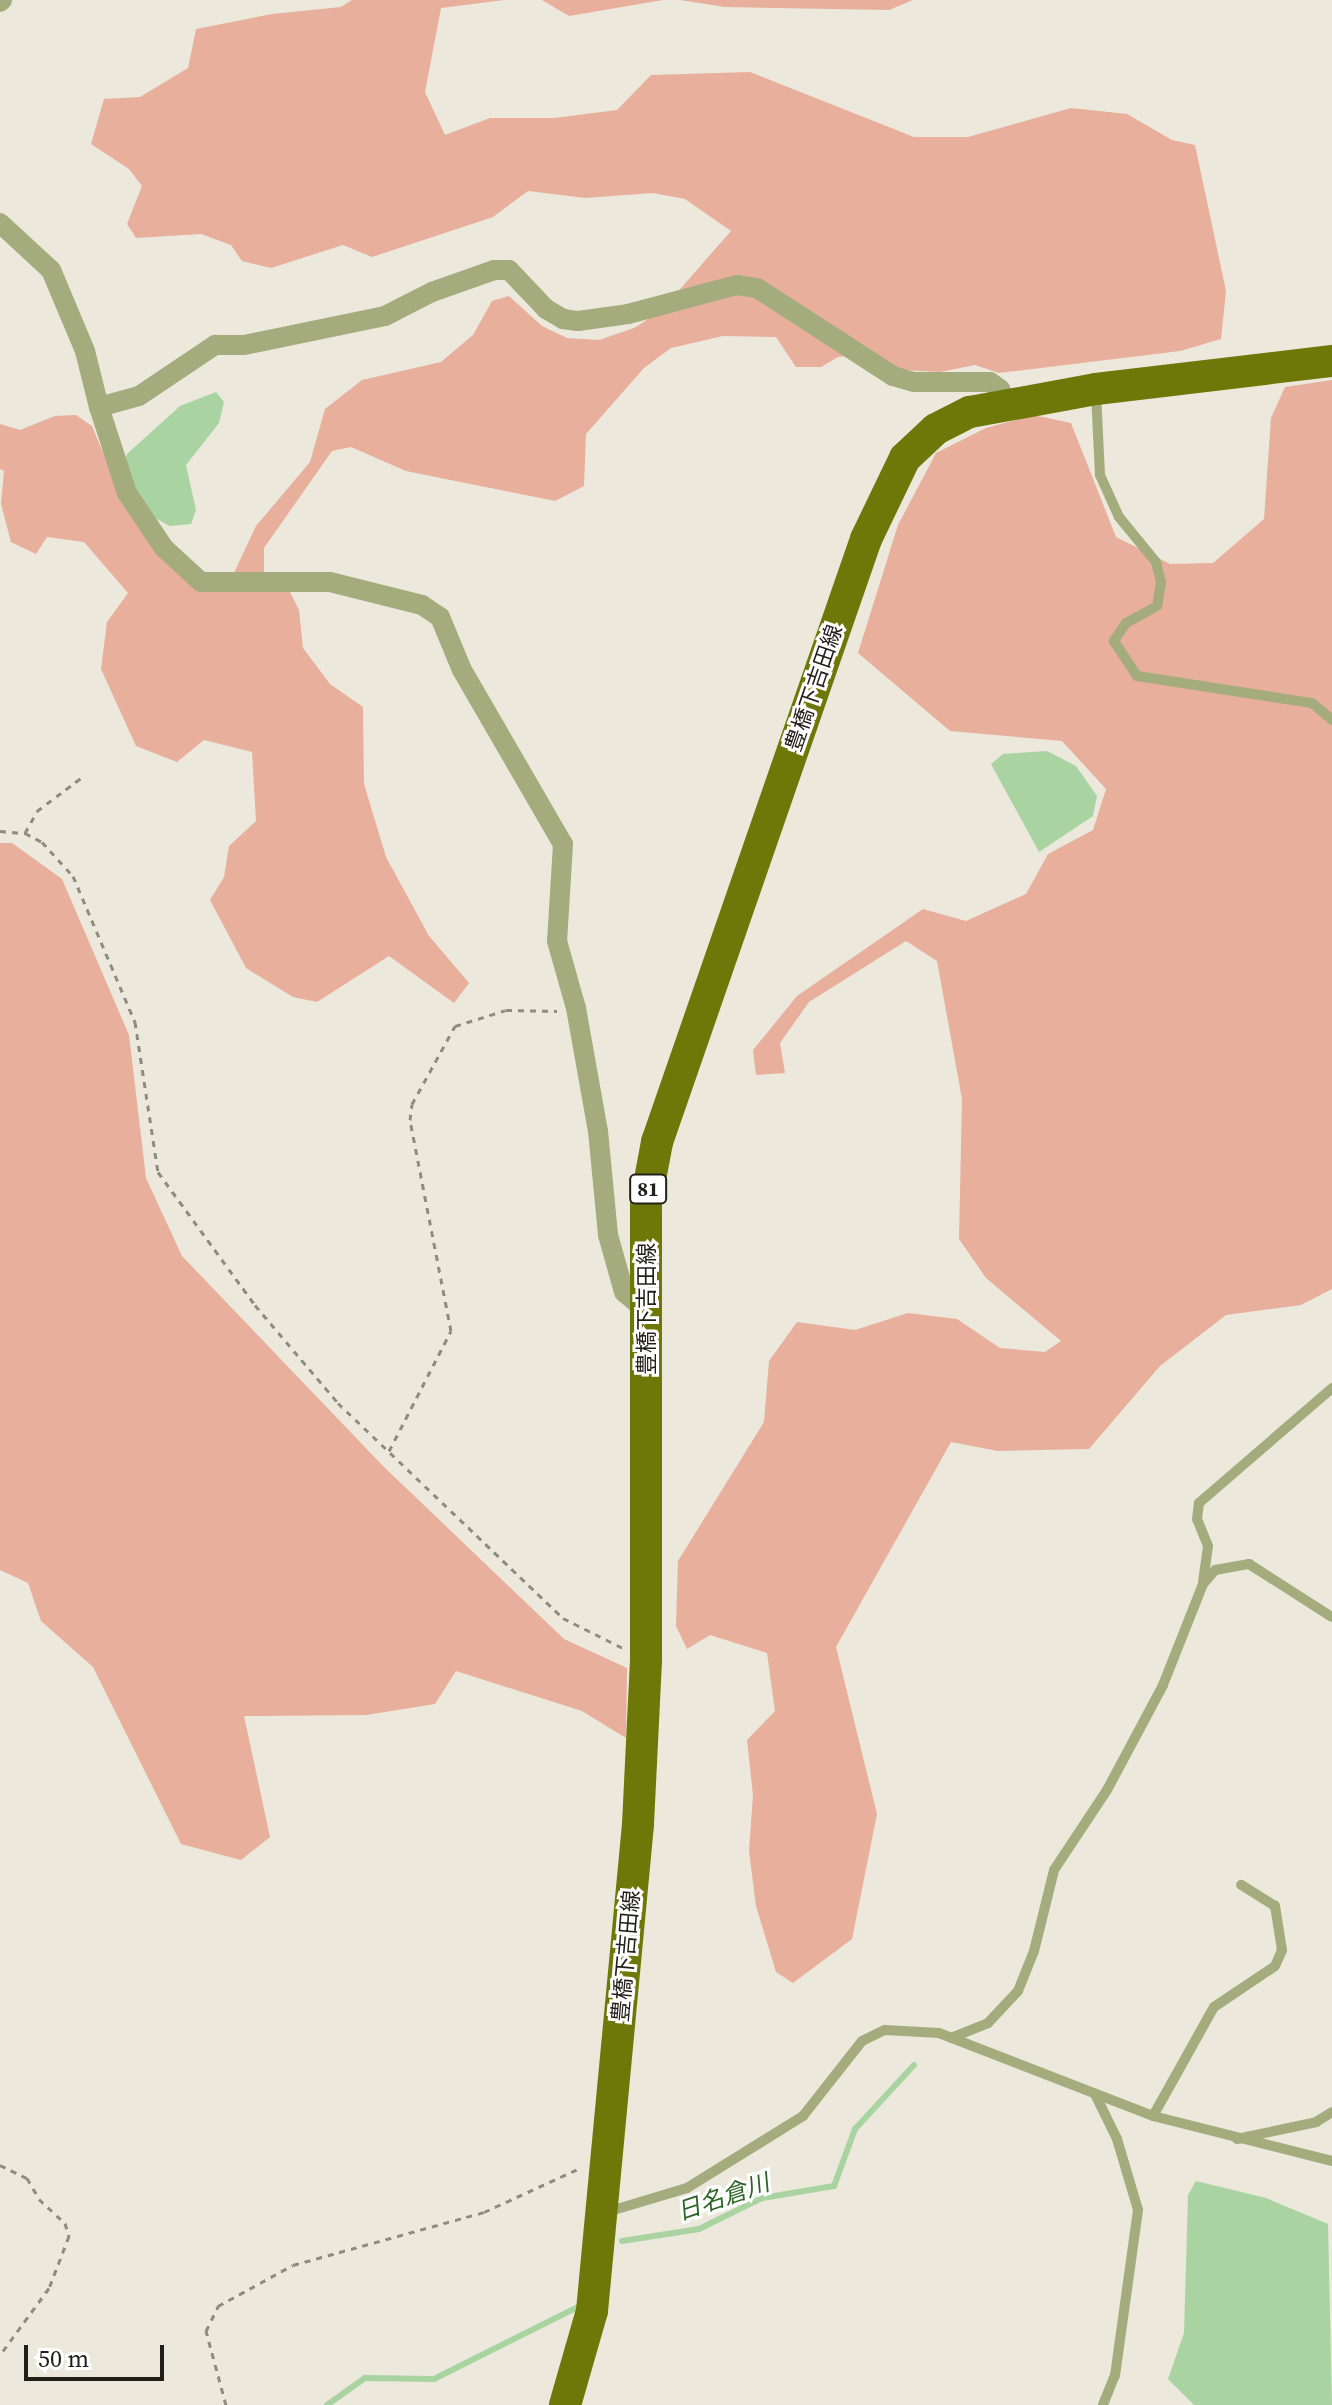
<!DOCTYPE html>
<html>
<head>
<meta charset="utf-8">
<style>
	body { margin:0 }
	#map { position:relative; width:1332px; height:2405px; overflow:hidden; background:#ece8db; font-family:"Source Serif 4","Noto Sans JP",serif }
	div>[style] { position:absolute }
	.green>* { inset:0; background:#e7af9c }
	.water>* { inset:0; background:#a9d4a2 }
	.stream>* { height:6px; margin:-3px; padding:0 3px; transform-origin:3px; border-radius:3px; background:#a9d4a2 }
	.path>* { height:3px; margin-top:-1.5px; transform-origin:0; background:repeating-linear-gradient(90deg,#8e8b81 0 6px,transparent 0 12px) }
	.lane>* { height:10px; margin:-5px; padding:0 5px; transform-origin:5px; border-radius:5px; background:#a4ac7e }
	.street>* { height:20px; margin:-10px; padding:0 10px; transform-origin:10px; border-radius:10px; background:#a4ac7e }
	.primary>* { height:32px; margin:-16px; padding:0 16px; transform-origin:16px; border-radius:16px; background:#6d7808 }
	span { translate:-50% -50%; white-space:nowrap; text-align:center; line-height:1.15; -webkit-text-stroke:6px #fff; paint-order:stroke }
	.shield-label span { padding:2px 6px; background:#fff; border:2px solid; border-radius:6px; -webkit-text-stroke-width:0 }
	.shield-label { font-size:20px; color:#211f1a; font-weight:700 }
	.street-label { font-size:22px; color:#211f1a }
	.water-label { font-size:24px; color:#2d6524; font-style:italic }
	.scale { position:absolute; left:24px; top:2345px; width:140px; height:36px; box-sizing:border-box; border:4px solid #211f1a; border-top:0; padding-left:10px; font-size:24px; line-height:28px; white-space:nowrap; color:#211f1a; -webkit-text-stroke:6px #fff; paint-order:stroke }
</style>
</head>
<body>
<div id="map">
	<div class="green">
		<div style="clip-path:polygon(352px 0,504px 0,441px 8px,425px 92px,445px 135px,490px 118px,554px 118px,617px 110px,651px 75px,750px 72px,914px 137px,968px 137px,1071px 108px,1127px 114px,1172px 140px,1195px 145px,1226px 291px,1221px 339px,1180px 351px,999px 373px,975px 365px,940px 372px,903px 370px,871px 353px,838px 357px,821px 367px,796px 367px,776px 337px,723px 336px,671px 348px,644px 368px,586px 434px,584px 486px,555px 501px,406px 471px,351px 447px,332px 451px,264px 548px,264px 575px,289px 590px,299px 610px,303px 648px,330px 684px,363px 707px,364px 784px,386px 857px,429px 936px,469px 983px,454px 1003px,389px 956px,317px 1002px,293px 997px,246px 968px,210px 900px,224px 877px,229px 846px,256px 821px,252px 752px,204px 740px,177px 762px,136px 746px,101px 669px,107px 622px,128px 593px,84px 542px,47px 537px,36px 554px,11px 542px,1px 504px,4px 471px,0 469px,0 424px,20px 430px,55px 416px,76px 415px,92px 426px,124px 503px,199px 585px,233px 575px,256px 526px,310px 462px,325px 409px,362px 380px,441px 362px,473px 335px,492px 301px,509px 296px,542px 326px,567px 338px,599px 340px,634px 328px,661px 311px,731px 231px,685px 199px,653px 193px,585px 198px,528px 191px,493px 217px,372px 257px,343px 245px,271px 268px,242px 261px,231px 245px,201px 234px,136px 238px,127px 224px,142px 186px,129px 169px,91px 144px,104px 99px,140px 97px,188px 68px,196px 29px,272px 14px,341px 7px)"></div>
		<div style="clip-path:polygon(542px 0,663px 0,569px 16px)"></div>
		<div style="clip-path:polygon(680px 0,913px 0,889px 10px,725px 7px)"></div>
		<div style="clip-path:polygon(1332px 380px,1332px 1289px,1301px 1305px,1226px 1315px,1160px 1366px,1089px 1449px,998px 1451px,951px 1442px,836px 1647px,877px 1814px,852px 1939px,793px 1983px,776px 1972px,756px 1906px,749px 1851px,753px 1795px,747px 1740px,775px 1711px,767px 1653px,710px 1635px,687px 1649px,676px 1626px,678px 1561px,764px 1422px,769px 1361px,797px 1322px,855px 1330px,908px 1313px,957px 1319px,1000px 1348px,1045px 1352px,1061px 1341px,986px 1278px,959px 1239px,962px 1099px,937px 961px,906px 941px,809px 1002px,780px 1043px,785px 1073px,756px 1075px,753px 1050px,797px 996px,923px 909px,966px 921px,1026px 894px,1048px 854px,1093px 830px,1106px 789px,1062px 741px,950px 731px,858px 653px,898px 525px,936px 453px,986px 428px,1033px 415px,1071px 423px,1116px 537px,1170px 564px,1213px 563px,1264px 519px,1271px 418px,1285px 387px)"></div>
		<div style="clip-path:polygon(0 843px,12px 843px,62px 879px,129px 1035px,146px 1178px,182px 1256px,383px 1466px,564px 1639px,627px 1668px,626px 1738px,582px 1711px,456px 1671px,435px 1704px,366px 1715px,244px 1716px,270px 1837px,241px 1860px,181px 1844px,93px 1667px,41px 1621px,28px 1583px,0 1570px)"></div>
	</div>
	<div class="water">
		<div style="clip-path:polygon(216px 392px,224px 402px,219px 423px,186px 465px,196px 510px,191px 524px,169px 526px,152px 516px,130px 484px,123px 466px,127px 454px,180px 406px)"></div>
		<div style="clip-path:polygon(1047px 751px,1076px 766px,1097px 796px,1093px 816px,1039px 852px,991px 764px,1003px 754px)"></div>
		<div style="clip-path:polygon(1196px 2181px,1266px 2198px,1328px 2224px,1332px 2405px,1194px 2405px,1168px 2379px,1184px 2333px,1188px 2195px)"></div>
	</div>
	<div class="stream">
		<div style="left:622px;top:2241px;width:78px;rotate:-8.9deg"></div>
		<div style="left:699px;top:2229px;width:70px;rotate:-26.2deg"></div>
		<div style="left:762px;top:2198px;width:73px;rotate:-9.5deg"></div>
		<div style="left:834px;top:2186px;width:61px;rotate:-69.8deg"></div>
		<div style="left:855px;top:2129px;width:87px;rotate:-47.3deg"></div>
		<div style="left:327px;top:2405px;width:47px;rotate:-35.4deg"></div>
		<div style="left:365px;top:2378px;width:69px;rotate:0.8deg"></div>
		<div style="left:434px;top:2379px;width:161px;rotate:-26.6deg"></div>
	</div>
	<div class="path">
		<div style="left:0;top:831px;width:25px;rotate:5deg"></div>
		<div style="left:25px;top:833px;width:19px;rotate:28deg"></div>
		<div style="left:42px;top:842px;width:46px;rotate:47.6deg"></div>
		<div style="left:73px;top:876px;width:159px;rotate:67deg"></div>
		<div style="left:135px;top:1022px;width:152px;rotate:81.3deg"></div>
		<div style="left:158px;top:1172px;width:165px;rotate:53.9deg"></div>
		<div style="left:255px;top:1305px;width:128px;rotate:49.7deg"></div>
		<div style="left:338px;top:1403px;width:311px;rotate:43.7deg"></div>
		<div style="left:563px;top:1618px;width:67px;rotate:26.6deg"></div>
		<div style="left:25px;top:833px;width:25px;rotate:-61deg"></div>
		<div style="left:37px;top:811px;width:60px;rotate:-36.9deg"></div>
		<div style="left:389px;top:1451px;width:135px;rotate:-62.7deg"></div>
		<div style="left:451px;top:1331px;width:215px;rotate:-101deg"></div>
		<div style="left:410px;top:1120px;width:16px;rotate:-83deg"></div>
		<div style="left:412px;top:1104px;width:89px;rotate:-61.1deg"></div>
		<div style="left:455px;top:1026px;width:53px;rotate:-17.4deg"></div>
		<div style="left:506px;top:1010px;width:51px;rotate:1.1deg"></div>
		<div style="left:0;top:2165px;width:30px;rotate:26deg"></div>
		<div style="left:27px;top:2178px;width:24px;rotate:60deg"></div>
		<div style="left:39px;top:2199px;width:35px;rotate:43deg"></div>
		<div style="left:65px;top:2223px;width:14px;rotate:73deg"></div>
		<div style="left:69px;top:2236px;width:56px;rotate:111deg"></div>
		<div style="left:49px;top:2288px;width:83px;rotate:126.2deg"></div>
		<div style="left:226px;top:2405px;width:77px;rotate:-105.1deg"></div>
		<div style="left:206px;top:2331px;width:28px;rotate:-64deg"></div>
		<div style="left:218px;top:2306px;width:85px;rotate:-28.7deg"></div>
		<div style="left:293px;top:2265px;width:198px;rotate:-15.5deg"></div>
		<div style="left:484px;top:2212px;width:106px;rotate:-24.6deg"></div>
	</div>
	<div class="lane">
		<div style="left:1096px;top:393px;width:82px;rotate:87.2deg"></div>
		<div style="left:1100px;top:475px;width:46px;rotate:65.7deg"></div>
		<div style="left:1119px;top:517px;width:58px;rotate:50.6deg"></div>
		<div style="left:1156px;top:562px;width:21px;rotate:76deg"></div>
		<div style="left:1161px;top:582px;width:24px;rotate:99deg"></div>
		<div style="left:1157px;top:606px;width:35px;rotate:151deg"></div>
		<div style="left:1126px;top:623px;width:22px;rotate:124deg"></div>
		<div style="left:1114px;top:641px;width:42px;rotate:56.7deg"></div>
		<div style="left:1137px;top:676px;width:177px;rotate:8.8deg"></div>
		<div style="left:1312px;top:703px;width:26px;rotate:40deg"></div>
		<div style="left:1203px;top:1582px;width:36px;rotate:-82deg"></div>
		<div style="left:1208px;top:1546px;width:29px;rotate:-112deg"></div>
		<div style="left:1197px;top:1519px;width:16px;rotate:-83deg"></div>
		<div style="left:1199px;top:1503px;width:176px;rotate:-40.8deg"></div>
		<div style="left:951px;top:2038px;width:40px;rotate:-22deg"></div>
		<div style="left:988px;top:2023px;width:44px;rotate:-46.8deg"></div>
		<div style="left:1018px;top:1991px;width:43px;rotate:-68.2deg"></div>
		<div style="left:1034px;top:1951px;width:83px;rotate:-76.1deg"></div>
		<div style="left:1054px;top:1870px;width:96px;rotate:-56.5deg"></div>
		<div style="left:1107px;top:1790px;width:119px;rotate:-61.9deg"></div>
		<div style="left:1163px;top:1685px;width:109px;rotate:-68.4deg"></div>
		<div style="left:1203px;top:1584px;width:18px;rotate:-49deg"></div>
		<div style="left:1215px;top:1570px;width:35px;rotate:-10deg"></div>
		<div style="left:1249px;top:1564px;width:98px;rotate:32.6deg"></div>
		<div style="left:1095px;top:2094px;width:50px;rotate:63.9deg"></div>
		<div style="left:1117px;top:2139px;width:74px;rotate:73.5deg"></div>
		<div style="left:1138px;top:2210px;width:167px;rotate:97.9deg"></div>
		<div style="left:1115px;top:2375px;width:32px;rotate:112deg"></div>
		<div style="left:1153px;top:2116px;width:125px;rotate:-60.8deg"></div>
		<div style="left:1214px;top:2007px;width:73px;rotate:-33.9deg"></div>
		<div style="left:1275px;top:1966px;width:17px;rotate:-66deg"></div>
		<div style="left:1282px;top:1950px;width:45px;rotate:-99deg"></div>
		<div style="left:1275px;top:1906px;width:40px;rotate:-148deg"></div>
		<div style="left:1237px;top:2139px;width:81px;rotate:-12.1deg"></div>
		<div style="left:1316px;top:2122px;width:19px;rotate:-32deg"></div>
		<div style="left:607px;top:2212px;width:84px;rotate:-16.7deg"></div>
		<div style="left:687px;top:2188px;width:137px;rotate:-31.8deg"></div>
		<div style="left:803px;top:2116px;width:95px;rotate:-51.8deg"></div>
		<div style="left:862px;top:2041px;width:25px;rotate:-26deg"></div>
		<div style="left:885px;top:2030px;width:54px;rotate:3.2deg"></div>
		<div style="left:939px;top:2033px;width:230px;rotate:21.2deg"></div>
		<div style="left:1153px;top:2116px;width:185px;rotate:14.1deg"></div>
	</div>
	<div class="street">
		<div style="left:0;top:2px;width:3px;rotate:-45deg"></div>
		<div style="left:0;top:223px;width:69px;rotate:42.7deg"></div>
		<div style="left:51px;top:270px;width:88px;rotate:67.2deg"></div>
		<div style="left:85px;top:351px;width:58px;rotate:76deg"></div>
		<div style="left:99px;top:407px;width:41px;rotate:-15.4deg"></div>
		<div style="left:139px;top:396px;width:92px;rotate:-33.9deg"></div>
		<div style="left:215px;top:345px;width:29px"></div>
		<div style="left:244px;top:345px;width:144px;rotate:-11.6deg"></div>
		<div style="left:385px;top:316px;width:53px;rotate:-27.1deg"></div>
		<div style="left:432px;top:292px;width:66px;rotate:-19.5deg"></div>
		<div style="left:494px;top:270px;width:15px"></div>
		<div style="left:509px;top:270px;width:54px;rotate:46.5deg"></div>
		<div style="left:546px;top:309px;width:20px;rotate:30deg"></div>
		<div style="left:563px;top:319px;width:15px;rotate:8deg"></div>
		<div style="left:578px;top:321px;width:50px;rotate:-8deg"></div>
		<div style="left:628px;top:314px;width:113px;rotate:-14.9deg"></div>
		<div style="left:737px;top:285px;width:20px;rotate:9deg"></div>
		<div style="left:757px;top:288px;width:162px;rotate:32.9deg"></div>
		<div style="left:893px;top:376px;width:22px;rotate:16deg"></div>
		<div style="left:914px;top:382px;width:76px"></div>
		<div style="left:990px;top:382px;width:12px;rotate:35deg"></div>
		<div style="left:1000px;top:389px;width:15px;rotate:70deg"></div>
		<div style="left:99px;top:407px;width:90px;rotate:72deg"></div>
		<div style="left:127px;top:493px;width:66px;rotate:56.1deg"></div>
		<div style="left:164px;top:548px;width:50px;rotate:42.6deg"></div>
		<div style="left:201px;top:582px;width:129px"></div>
		<div style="left:330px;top:582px;width:95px;rotate:14deg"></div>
		<div style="left:422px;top:605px;width:22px;rotate:34deg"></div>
		<div style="left:440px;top:617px;width:57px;rotate:67.5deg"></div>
		<div style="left:462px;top:670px;width:201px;rotate:59.9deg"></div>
		<div style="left:563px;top:844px;width:97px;rotate:93.5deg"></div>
		<div style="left:557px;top:941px;width:70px;rotate:74.2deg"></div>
		<div style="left:576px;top:1008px;width:125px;rotate:79.9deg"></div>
		<div style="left:598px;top:1131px;width:104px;rotate:84.5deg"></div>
		<div style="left:608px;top:1235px;width:59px;rotate:74.3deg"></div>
		<div style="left:624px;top:1292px;width:31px;rotate:40deg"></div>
	</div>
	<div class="primary">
		<div style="left:565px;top:2405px;width:98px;rotate:-74deg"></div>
		<div style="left:592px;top:2311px;width:489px;rotate:-84.6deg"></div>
		<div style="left:638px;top:1824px;width:165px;rotate:-87.2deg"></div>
		<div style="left:646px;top:1659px;width:458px;rotate:-90deg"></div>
		<div style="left:646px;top:1201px;width:60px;rotate:-79.4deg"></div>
		<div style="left:657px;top:1142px;width:638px;rotate:-70.88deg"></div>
		<div style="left:866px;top:539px;width:90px;rotate:-64.3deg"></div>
		<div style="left:905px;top:458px;width:42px;rotate:-43.1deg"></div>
		<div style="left:936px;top:429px;width:38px;rotate:-27deg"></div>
		<div style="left:970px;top:412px;width:128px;rotate:-10.3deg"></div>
		<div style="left:1096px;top:389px;width:238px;rotate:-6.8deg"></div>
	</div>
	<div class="shield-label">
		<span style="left:648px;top:1189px">81</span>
	</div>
	<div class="street-label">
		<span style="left:814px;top:688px;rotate:-71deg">豊橋下吉田線</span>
		<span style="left:647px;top:1309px;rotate:-90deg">豊橋下吉田線</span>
		<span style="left:626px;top:1956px;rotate:-85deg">豊橋下吉田線</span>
	</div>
	<div class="water-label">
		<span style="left:723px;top:2197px;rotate:-19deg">日名倉川</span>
	</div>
	<div class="scale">50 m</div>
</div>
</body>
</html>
